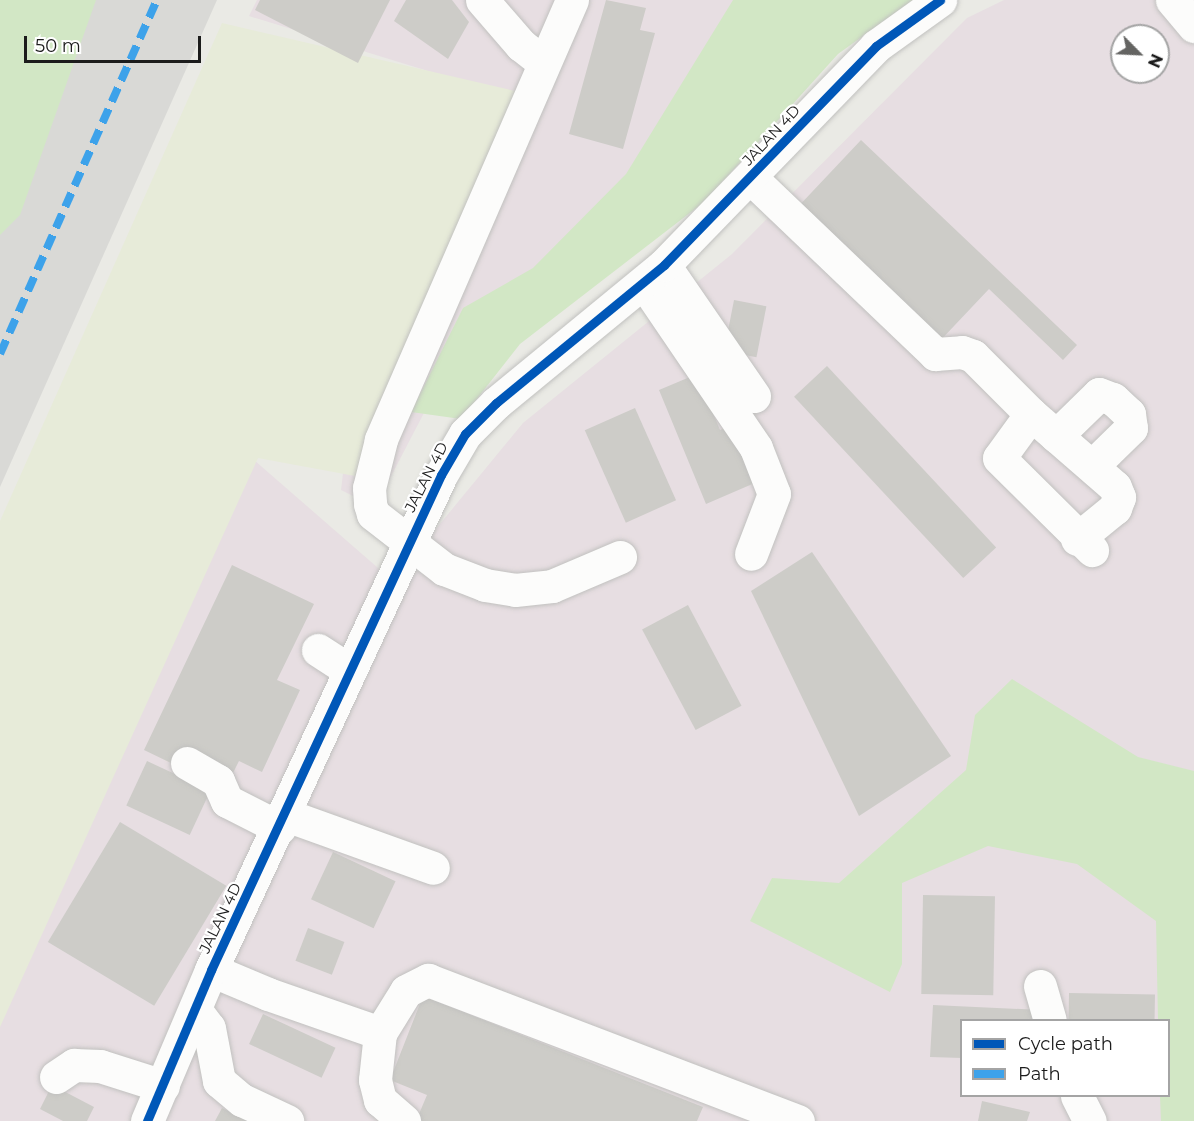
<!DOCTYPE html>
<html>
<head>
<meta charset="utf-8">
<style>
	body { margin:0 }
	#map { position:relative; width:1194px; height:1121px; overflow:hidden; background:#eaeae5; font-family:Montserrat,sans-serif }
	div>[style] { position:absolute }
	.residential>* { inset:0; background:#d9d9d6 }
	.industrial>* { inset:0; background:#e7dee2 }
	.farmland>* { inset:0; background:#e7ebd9 }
	.grass>* { inset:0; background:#d2e7c5 }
	.building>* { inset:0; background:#cdccc8; transform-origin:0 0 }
	.roads { filter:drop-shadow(0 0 2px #c1c1bf) drop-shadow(0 0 2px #c1c1bf) }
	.minor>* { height:33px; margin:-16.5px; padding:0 16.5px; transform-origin:16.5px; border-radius:16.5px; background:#fcfcfb }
	.quiet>* { height:8px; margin-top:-4px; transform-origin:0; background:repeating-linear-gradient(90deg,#3da2ea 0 15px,transparent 0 23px) }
	.cycleway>* { height:9px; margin:-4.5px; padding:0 4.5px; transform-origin:4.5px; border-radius:4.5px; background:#0057b8 }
	span { translate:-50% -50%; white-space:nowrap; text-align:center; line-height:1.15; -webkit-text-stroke:4.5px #fff; paint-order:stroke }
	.street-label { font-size:15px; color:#1c1c1c }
	.legend { position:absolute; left:960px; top:1019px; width:210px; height:78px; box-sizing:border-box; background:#fff; border:2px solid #a4a4a4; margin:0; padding:8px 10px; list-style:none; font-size:18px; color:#1c1c1c }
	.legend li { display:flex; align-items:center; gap:12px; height:30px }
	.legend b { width:30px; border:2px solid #a4a4a4 }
	.north { position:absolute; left:1110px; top:24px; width:60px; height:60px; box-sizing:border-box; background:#fff; border:2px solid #a4a4a4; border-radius:50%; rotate:114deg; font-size:16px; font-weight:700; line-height:24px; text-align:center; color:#1c1c1c }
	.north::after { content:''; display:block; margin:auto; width:21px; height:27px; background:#646462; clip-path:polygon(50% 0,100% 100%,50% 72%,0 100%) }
	.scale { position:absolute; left:24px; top:36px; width:177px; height:27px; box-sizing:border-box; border:3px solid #1c1c1c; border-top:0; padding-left:8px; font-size:18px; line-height:21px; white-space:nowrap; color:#1c1c1c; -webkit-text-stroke:4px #fff; paint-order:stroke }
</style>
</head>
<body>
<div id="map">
	<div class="residential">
		<div style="clip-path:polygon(0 0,217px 0,0 487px)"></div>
	</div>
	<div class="industrial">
		<div style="clip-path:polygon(257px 0,840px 0,426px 409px,375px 507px,341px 490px,355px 371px,467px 83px,249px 16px)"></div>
		<div style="clip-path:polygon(evenodd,1004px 0,1194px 0,1194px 1121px,0 1121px,0 847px,246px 453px,393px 581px,523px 423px,732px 254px,967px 18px,1004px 0,1122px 36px,1158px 36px,1158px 72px,1122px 72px,1122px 36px,1004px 0,962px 1020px,1168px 1020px,1168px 1096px,962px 1096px,962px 1020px)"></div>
	</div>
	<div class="farmland">
		<div style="clip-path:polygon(222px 23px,515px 91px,355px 476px,258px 458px,0 1027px,0 521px)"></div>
	</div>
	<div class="grass">
		<div style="clip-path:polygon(0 0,96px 0,20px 215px,0 235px)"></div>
		<div style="clip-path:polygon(733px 0,913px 0,838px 54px,704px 202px,520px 344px,461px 419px,411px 412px,463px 308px,533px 268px,626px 174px)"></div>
		<div style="clip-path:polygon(1012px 679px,1138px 757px,1194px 771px,1194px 1121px,1161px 1121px,1160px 1096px,1168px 1096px,1168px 1020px,1158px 1020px,1156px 921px,1077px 864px,988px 846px,902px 883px,902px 964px,890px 992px,750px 921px,772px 878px,839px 883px,966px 770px,975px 715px)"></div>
	</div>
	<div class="building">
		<div style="clip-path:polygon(260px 0,390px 0,358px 63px,255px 10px)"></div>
		<div style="clip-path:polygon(406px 0,452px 0,469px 22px,448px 59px,394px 21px)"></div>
		<div style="clip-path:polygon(606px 0,646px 8px,640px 30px,655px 33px,623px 149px,569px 134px)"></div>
		<div style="clip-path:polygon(861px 140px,1077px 345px,1063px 360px,989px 289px,937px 344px,795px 210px)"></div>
		<div style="left:734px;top:300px;width:33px;height:52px;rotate:11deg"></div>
		<div style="left:827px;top:366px;width:248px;height:45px;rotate:47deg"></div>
		<div style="clip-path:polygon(697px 374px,720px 430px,733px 424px,757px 482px,706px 504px,659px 390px)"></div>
		<div style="left:635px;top:408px;width:101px;height:55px;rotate:66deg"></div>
		<div style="clip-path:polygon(812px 552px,951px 756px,859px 816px,751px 591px)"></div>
		<div style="clip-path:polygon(232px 565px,314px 604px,277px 680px,300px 690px,262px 772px,239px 761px,225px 789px,144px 750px)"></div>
		<div style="left:688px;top:605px;width:114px;height:52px;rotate:62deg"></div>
		<div style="left:147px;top:761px;width:70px;height:49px;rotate:25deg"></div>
		<div style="left:120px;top:822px;width:124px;height:140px;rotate:31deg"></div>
		<div style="left:333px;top:852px;width:69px;height:52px;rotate:25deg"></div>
		<div style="left:923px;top:895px;width:72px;height:99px;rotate:1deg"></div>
		<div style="left:308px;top:928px;width:39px;height:35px;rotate:21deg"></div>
		<div style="left:1069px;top:993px;width:86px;height:27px;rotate:1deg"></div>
		<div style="clip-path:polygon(423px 996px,703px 1107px,697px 1121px,416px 1121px,427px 1095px,390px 1080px)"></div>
		<div style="clip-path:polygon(933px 1005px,1042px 1010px,1041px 1020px,962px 1020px,962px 1058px,930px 1057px)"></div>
		<div style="left:263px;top:1014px;width:80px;height:33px;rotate:25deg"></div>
		<div style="clip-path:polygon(52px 1085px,94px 1107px,87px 1121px,63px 1121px,40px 1109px)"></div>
		<div style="clip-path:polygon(982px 1101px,1030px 1112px,1027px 1121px,978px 1121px)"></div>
		<div style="clip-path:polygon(222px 1108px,248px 1121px,215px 1121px)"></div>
	</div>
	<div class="roads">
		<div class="minor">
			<div style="left:482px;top:0;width:60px;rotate:49.1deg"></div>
			<div style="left:521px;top:45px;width:28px;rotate:38deg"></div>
			<div style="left:572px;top:0;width:480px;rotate:113.5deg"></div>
			<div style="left:381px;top:440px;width:49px;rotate:104deg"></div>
			<div style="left:369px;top:488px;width:16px;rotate:86deg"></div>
			<div style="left:370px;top:504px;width:10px;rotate:73deg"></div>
			<div style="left:373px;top:514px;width:90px;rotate:37.8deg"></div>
			<div style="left:444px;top:569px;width:44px;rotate:21.3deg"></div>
			<div style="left:485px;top:585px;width:30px;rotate:9deg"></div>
			<div style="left:515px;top:590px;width:37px;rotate:-6deg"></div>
			<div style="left:552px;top:586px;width:74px;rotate:-23.1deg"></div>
			<div style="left:1172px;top:0;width:34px;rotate:50deg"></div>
			<div style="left:751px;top:178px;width:255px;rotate:43.7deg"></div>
			<div style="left:935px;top:354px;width:27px;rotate:-4deg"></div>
			<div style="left:962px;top:352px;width:12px;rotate:20deg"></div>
			<div style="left:973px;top:356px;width:82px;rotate:45deg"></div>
			<div style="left:1031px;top:414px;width:111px;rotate:41deg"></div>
			<div style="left:1115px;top:487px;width:11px;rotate:68deg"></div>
			<div style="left:1119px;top:497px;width:12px;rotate:110deg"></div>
			<div style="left:1115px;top:508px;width:49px;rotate:140.8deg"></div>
			<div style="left:664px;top:265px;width:159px;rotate:55.5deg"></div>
			<div style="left:644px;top:283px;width:199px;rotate:55.8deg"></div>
			<div style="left:756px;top:448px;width:49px;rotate:68.6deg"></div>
			<div style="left:774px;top:494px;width:64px;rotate:111deg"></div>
			<div style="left:1031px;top:414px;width:54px;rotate:126deg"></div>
			<div style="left:999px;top:458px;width:131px;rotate:44.7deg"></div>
			<div style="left:1056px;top:436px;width:60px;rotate:-44.3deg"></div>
			<div style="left:1099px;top:394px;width:15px;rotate:20deg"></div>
			<div style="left:1113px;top:399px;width:22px;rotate:43deg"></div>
			<div style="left:1129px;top:414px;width:14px;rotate:82deg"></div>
			<div style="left:1131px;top:428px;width:54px;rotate:135.7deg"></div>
			<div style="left:318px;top:650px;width:38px;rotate:33deg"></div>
			<div style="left:187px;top:763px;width:36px;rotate:30deg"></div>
			<div style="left:218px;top:781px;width:22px;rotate:66deg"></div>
			<div style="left:227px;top:801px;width:59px;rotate:27deg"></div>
			<div style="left:286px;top:815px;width:156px;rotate:19.8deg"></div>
			<div style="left:211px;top:970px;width:62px;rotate:22.8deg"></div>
			<div style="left:268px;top:994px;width:119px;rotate:19.2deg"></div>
			<div style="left:380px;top:1033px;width:47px;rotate:96.1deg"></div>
			<div style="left:375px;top:1080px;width:21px;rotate:76deg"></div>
			<div style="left:380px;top:1100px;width:32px;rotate:41deg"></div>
			<div style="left:1040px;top:986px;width:35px;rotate:74deg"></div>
			<div style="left:196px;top:1011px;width:21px;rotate:53deg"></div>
			<div style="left:209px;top:1028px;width:54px;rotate:79.3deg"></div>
			<div style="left:219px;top:1081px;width:30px;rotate:40deg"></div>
			<div style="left:242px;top:1100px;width:50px;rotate:25deg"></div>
			<div style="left:380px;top:1033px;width:49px;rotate:-58.2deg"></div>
			<div style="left:406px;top:991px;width:25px;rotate:-27deg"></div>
			<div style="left:428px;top:980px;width:396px;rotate:20.9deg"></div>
			<div style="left:56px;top:1077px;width:22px;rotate:-34deg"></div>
			<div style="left:74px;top:1065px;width:26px;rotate:2deg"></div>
			<div style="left:100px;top:1066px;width:66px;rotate:17.6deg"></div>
			<div style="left:1077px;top:1096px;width:28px;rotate:63deg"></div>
			<div style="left:147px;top:1121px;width:164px;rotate:-67deg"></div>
			<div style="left:211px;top:970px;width:546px;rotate:-65.08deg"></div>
			<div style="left:441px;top:475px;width:48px;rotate:-59.7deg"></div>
			<div style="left:465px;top:434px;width:44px;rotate:-45deg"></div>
			<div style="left:496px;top:403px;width:217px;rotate:-39.4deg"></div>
			<div style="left:664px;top:265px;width:305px;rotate:-45.9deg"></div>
			<div style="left:876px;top:46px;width:79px;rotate:-35.7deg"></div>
		</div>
	</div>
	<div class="quiet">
		<div style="left:0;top:354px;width:387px;rotate:-66.1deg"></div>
	</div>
	<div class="cycleway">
		<div style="left:147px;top:1121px;width:164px;rotate:-67deg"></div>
		<div style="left:211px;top:970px;width:546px;rotate:-65.08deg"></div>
		<div style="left:441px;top:475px;width:48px;rotate:-59.7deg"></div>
		<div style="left:465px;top:434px;width:44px;rotate:-45deg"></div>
		<div style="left:496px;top:403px;width:217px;rotate:-39.4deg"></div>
		<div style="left:664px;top:265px;width:305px;rotate:-45.9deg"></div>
		<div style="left:876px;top:46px;width:79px;rotate:-35.7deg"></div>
	</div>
	<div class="street-label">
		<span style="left:771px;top:135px;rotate:-47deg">JALAN 4D</span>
		<span style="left:426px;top:477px;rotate:-63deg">JALAN 4D</span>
		<span style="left:220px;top:918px;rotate:-64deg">JALAN 4D</span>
	</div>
	<ul class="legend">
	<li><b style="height:8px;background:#0057b8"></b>Cycle path</li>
	<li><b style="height:8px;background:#3da2ea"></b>Path</li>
	</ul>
	<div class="north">N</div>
	<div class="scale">50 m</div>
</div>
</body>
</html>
